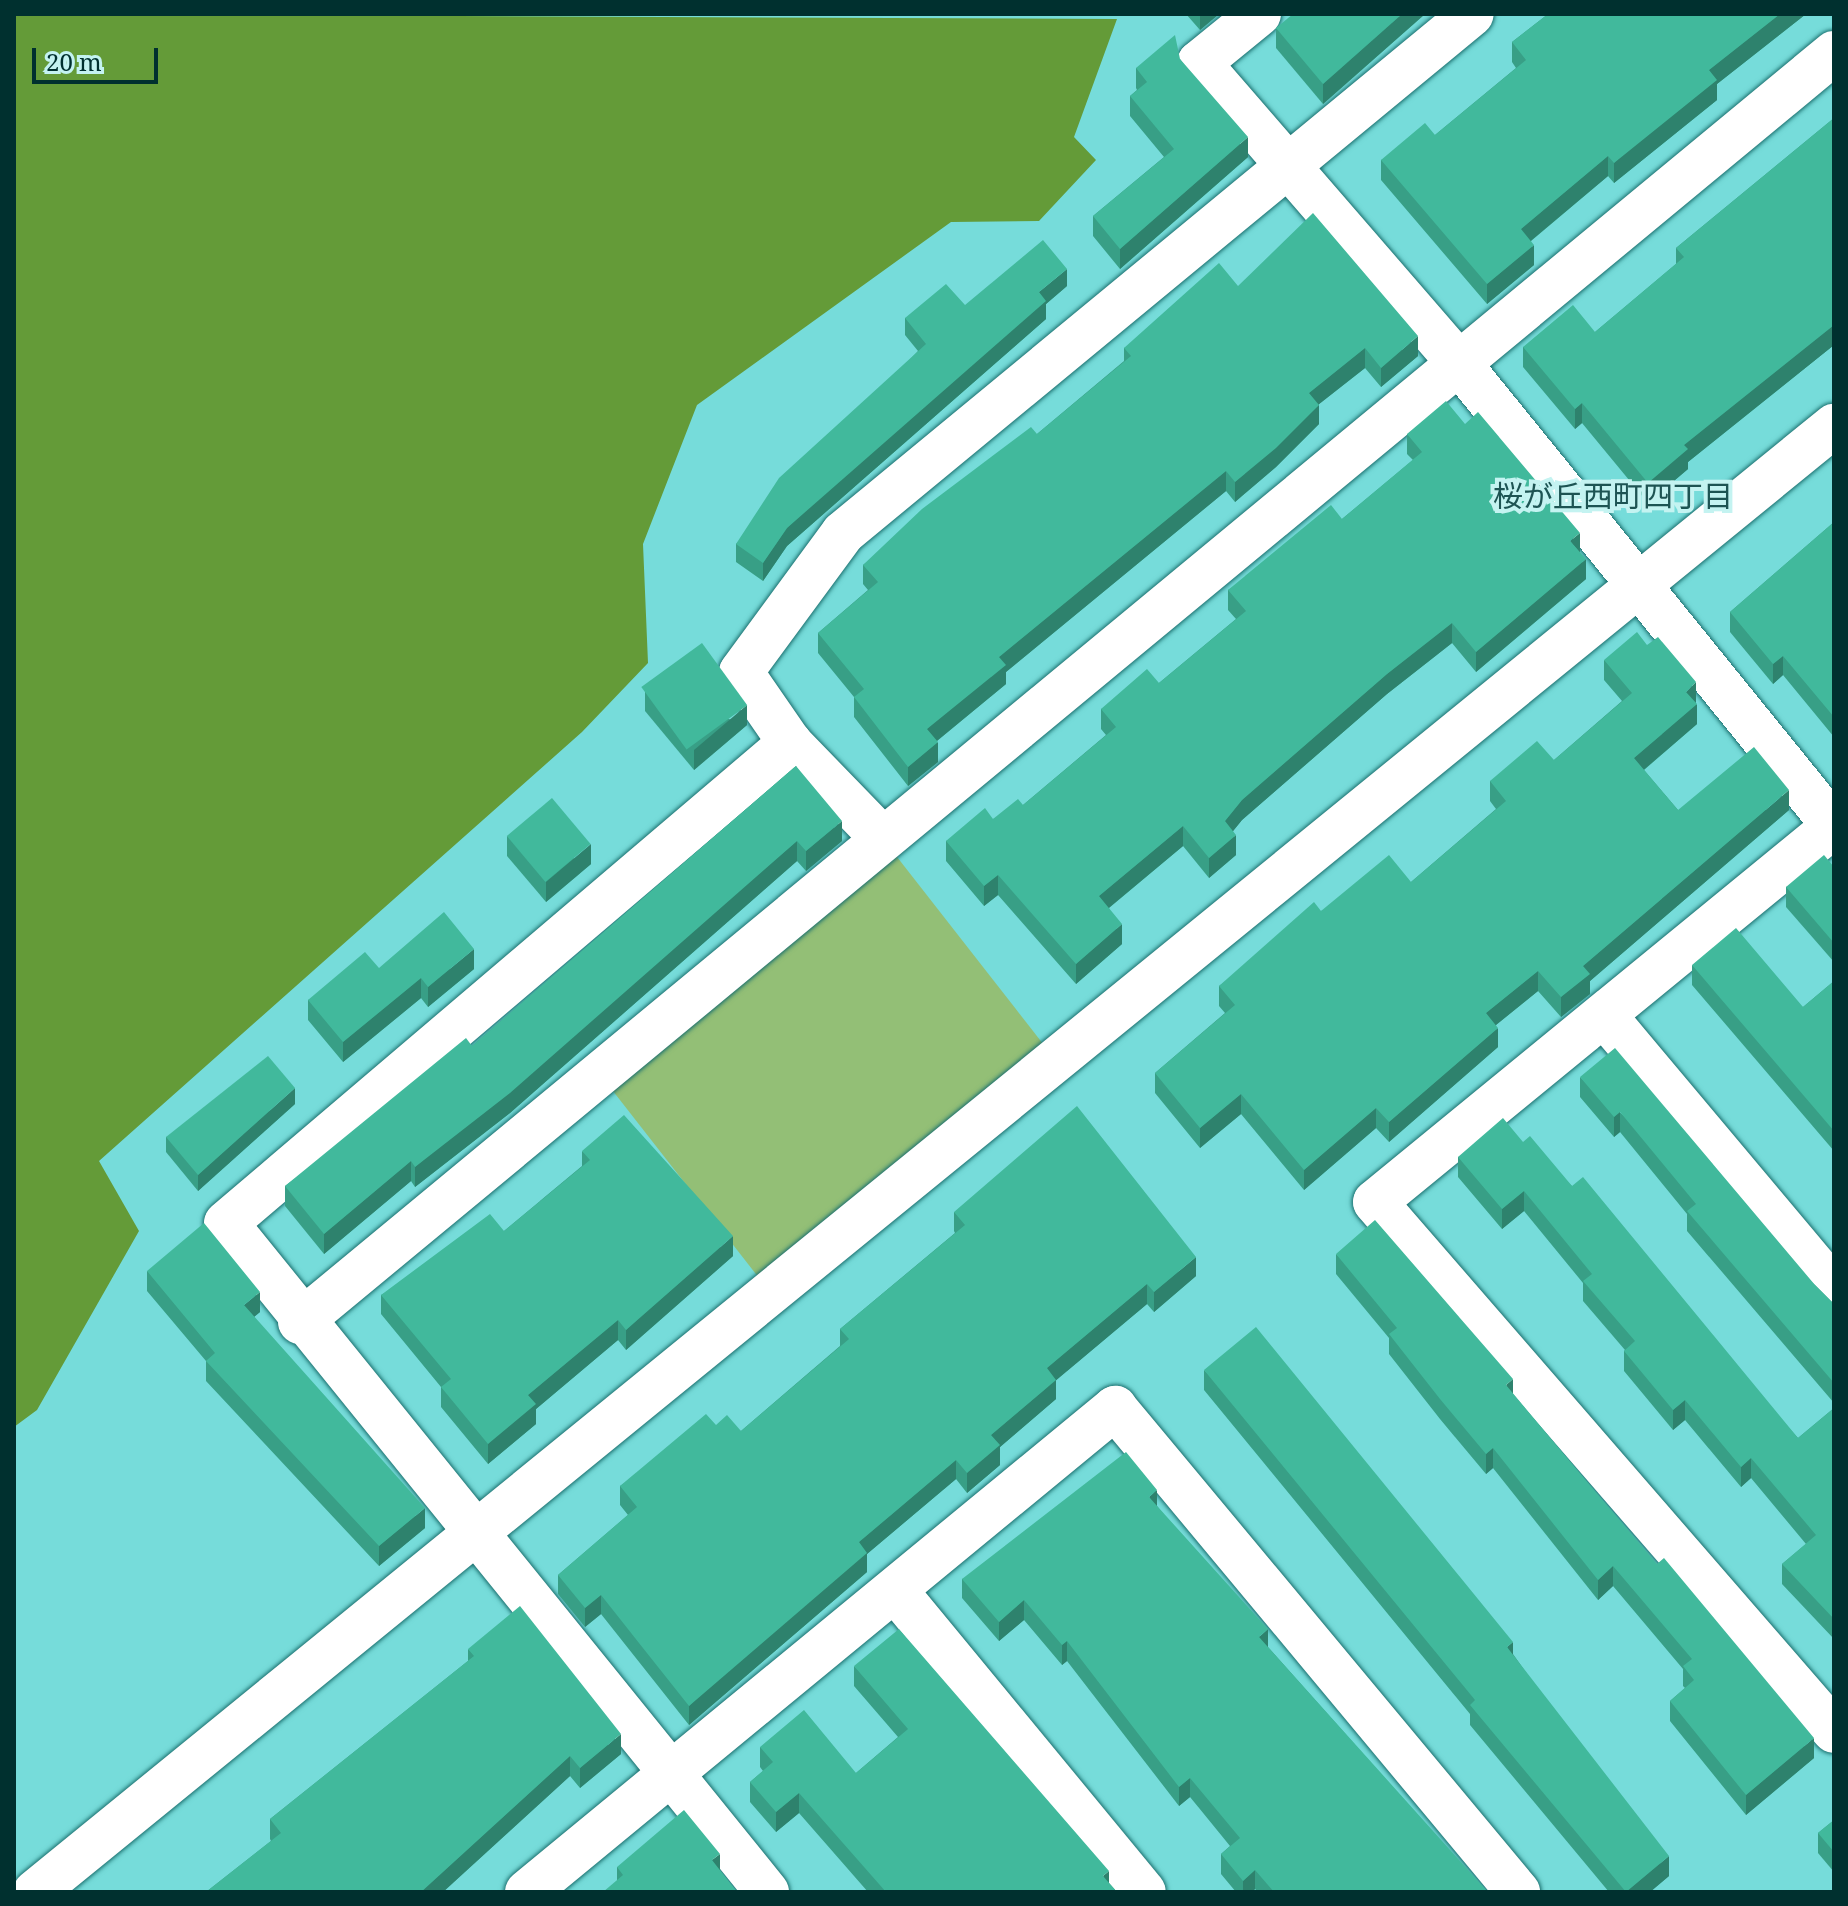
<!DOCTYPE html>
<html>
<head>
<meta charset="utf-8">
<style>
	body { margin:0 }
	#map { position:relative; width:1848px; height:1906px; overflow:hidden; background:#76dcda; font-family:"Noto Serif","Noto Sans JP",serif }
	div>[style] { position:absolute }
	.green>* { inset:0; background:#93bf76; transform-origin:0 0 }
	.forest>* { inset:0; background:#649b38 }
	.roads { filter:drop-shadow(0 0 2px #1b6f6e) drop-shadow(0 0 2px #1b6f6e) }
	.minor>* { height:44px; margin:-22px; padding:0 22px; transform-origin:22px; border-radius:22px; background:#fff }
	.wall>* { inset:0; background:#389f86 }
	.shaded-wall>* { inset:0; background:#2e826d }
	.building>* { inset:0; background:#41b99c; transform-origin:0 0 }
	span { translate:-50% -50%; white-space:nowrap; text-align:center; line-height:1.15; -webkit-text-stroke:8px #c4f3f1; paint-order:stroke }
	.neighbourhood-label { font-size:30px; color:#1d5453 }
	.frame { position:absolute; inset:0; border:16px solid #00302f; pointer-events:none }
	.scale { position:absolute; left:32px; top:48px; width:126px; height:36px; box-sizing:border-box; border:4px solid #00302f; border-top:0; padding-left:10px; font-size:24px; line-height:28px; white-space:nowrap; color:#00302f; -webkit-text-stroke:6px #c4f3f1; paint-order:stroke }
</style>
</head>
<body>
<div id="map">
	<div class="green">
		<div style="left:883px;top:839px;width:280px;height:368px;rotate:52deg"></div>
	</div>
	<div class="forest">
		<div style="clip-path:polygon(14px 14px,1117px 19px,1074px 137px,1096px 160px,1039px 221px,951px 222px,697px 405px,643px 544px,648px 663px,582px 732px,99px 1161px,139px 1231px,37px 1410px,14px 1427px)"></div>
	</div>
	<div class="roads">
		<div class="minor">
			<div style="left:1259px;top:14px;width:77px;rotate:140.8deg"></div>
			<div style="left:1199px;top:63px;width:396px;rotate:49.1deg"></div>
			<div style="left:1458px;top:362px;width:597px;rotate:50.98deg"></div>
			<div style="left:1834px;top:826px;width:593px;rotate:140.68deg"></div>
			<div style="left:1375px;top:1202px;width:700px;rotate:49.05deg"></div>
			<div style="left:883px;top:839px;width:134px;rotate:-134.1deg"></div>
			<div style="left:790px;top:743px;width:86px;rotate:-124.6deg"></div>
			<div style="left:741px;top:672px;width:172px;rotate:-53.7deg"></div>
			<div style="left:843px;top:533px;width:815px;rotate:-39.53deg"></div>
			<div style="left:1604px;top:1015px;width:358px;rotate:50deg"></div>
			<div style="left:300px;top:1322px;width:1991px;rotate:-39.6deg"></div>
			<div style="left:895px;top:1590px;width:391px;rotate:50.5deg"></div>
			<div style="left:35px;top:1892px;width:2321px;rotate:-39.18deg"></div>
			<div style="left:527px;top:1892px;width:762px;rotate:-39.46deg"></div>
			<div style="left:1115px;top:1408px;width:630px;rotate:50.22deg"></div>
			<div style="left:767px;top:1892px;width:860px;rotate:-128.96deg"></div>
			<div style="left:226px;top:1223px;width:741px;rotate:-40.4deg"></div>
		</div>
	</div>
	<div class="wall">
		<div style="clip-path:polygon(1186px 14px,1219px 14px,1200px 30px)"></div>
		<div style="clip-path:polygon(1425px 14px,1323px 104px,1276px 48px,1276px 28px)"></div>
		<div style="clip-path:polygon(1548px 14px,1806px 14px,1717px 84px,1717px 100px,1614px 183px,1608px 176px,1531px 241px,1534px 265px,1487px 304px,1381px 180px,1381px 160px,1435px 135px,1516px 68px,1512px 62px,1512px 42px)"></div>
		<div style="clip-path:polygon(1180px 59px,1248px 157px,1120px 269px,1093px 236px,1093px 216px,1164px 157px,1130px 116px,1130px 96px,1137px 90px,1136px 88px,1136px 68px)"></div>
		<div style="clip-path:polygon(1834px 118px,1834px 345px,1688px 462px,1688px 469px,1648px 503px,1582px 423px,1575px 429px,1523px 367px,1523px 347px,1595px 332px,1676px 264px,1676px 248px)"></div>
		<div style="clip-path:polygon(1067px 286px,1046px 304px,1046px 319px,787px 546px,763px 581px,736px 562px,736px 544px,918px 351px,905px 335px,905px 318px)"></div>
		<div style="clip-path:polygon(1238px 286px,1418px 356px,1381px 387px,1365px 368px,1319px 404px,1319px 424px,1276px 467px,1235px 502px,1226px 491px,1006px 672px,1006px 684px,937px 741px,938px 762px,908px 786px,854px 717px,854px 697px,818px 653px,818px 633px,868px 590px,863px 584px,863px 565px,1037px 434px,1124px 361px,1124px 348px)"></div>
		<div style="clip-path:polygon(1465px 424px,1580px 553px,1586px 579px,1476px 672px,1452px 643px,1387px 694px,1242px 820px,1233px 831px,1236px 855px,1209px 878px,1183px 846px,1109px 908px,1122px 944px,1076px 984px,998px 895px,984px 906px,946px 861px,946px 841px,1023px 805px,1106px 735px,1101px 729px,1101px 709px,1159px 683px,1236px 619px,1228px 610px,1228px 590px,1342px 519px,1413px 460px,1407px 454px,1407px 434px)"></div>
		<div style="clip-path:polygon(1834px 522px,1834px 737px,1783px 675px,1773px 684px,1730px 632px,1730px 612px)"></div>
		<div style="clip-path:polygon(1604px 660px,1696px 702px,1697px 724px,1644px 770px,1678px 810px,1789px 810px,1590px 981px,1590px 994px,1561px 1017px,1538px 991px,1496px 1025px,1498px 1047px,1389px 1142px,1376px 1128px,1304px 1190px,1241px 1114px,1200px 1148px,1155px 1093px,1155px 1073px,1225px 1013px,1219px 1006px,1219px 986px,1321px 911px,1411px 882px,1496px 809px,1490px 801px,1490px 781px,1554px 760px,1622px 701px,1604px 680px)"></div>
		<div style="clip-path:polygon(645px 691px,747px 725px,694px 770px,645px 711px)"></div>
		<div style="clip-path:polygon(796px 766px,842px 841px,806px 871px,797px 861px,510px 1113px,415px 1187px,411px 1181px,324px 1254px,285px 1206px,285px 1186px,472px 1046px)"></div>
		<div style="clip-path:polygon(507px 836px,591px 864px,546px 902px,507px 856px)"></div>
		<div style="clip-path:polygon(1834px 867px,1834px 962px,1786px 907px,1786px 887px)"></div>
		<div style="clip-path:polygon(1692px 965px,1803px 1007px,1834px 981px,1834px 1151px,1692px 985px)"></div>
		<div style="clip-path:polygon(379px 968px,474px 969px,428px 1007px,421px 998px,343px 1062px,308px 1020px,308px 1000px)"></div>
		<div style="clip-path:polygon(1580px 1077px,1815px 1285px,1834px 1304px,1834px 1403px,1687px 1231px,1687px 1214px,1620px 1132px,1614px 1137px,1580px 1097px)"></div>
		<div style="clip-path:polygon(295px 1104px,198px 1191px,166px 1152px,166px 1137px)"></div>
		<div style="clip-path:polygon(1523px 1142px,1572px 1186px,1798px 1438px,1834px 1408px,1834px 1639px,1782px 1584px,1782px 1564px,1806px 1544px,1751px 1478px,1741px 1487px,1685px 1420px,1673px 1430px,1624px 1371px,1624px 1351px,1625px 1350px,1583px 1301px,1583px 1283px,1524px 1211px,1502px 1229px,1458px 1177px,1458px 1157px)"></div>
		<div style="clip-path:polygon(582px 1151px,733px 1256px,626px 1350px,618px 1340px,536px 1409px,536px 1424px,488px 1464px,441px 1407px,441px 1387px,381px 1314px,381px 1295px,504px 1231px,582px 1166px)"></div>
		<div style="clip-path:polygon(954px 1212px,1196px 1276px,1154px 1312px,1147px 1304px,1056px 1380px,1056px 1399px,1000px 1447px,1000px 1465px,967px 1493px,956px 1479px,867px 1554px,867px 1572px,689px 1725px,601px 1614px,585px 1627px,558px 1594px,558px 1575px,628px 1515px,620px 1505px,620px 1486px,716px 1425px,741px 1431px,840px 1346px,840px 1329px,955px 1233px,954px 1231px)"></div>
		<div style="clip-path:polygon(1336px 1254px,1513px 1394px,1814px 1758px,1746px 1815px,1670px 1721px,1670px 1701px,1685px 1688px,1683px 1686px,1683px 1669px,1613px 1586px,1598px 1600px,1493px 1468px,1486px 1474px,1440px 1419px,1389px 1354px,1389px 1338px,1336px 1274px)"></div>
		<div style="clip-path:polygon(147px 1271px,260px 1312px,254px 1317px,425px 1528px,379px 1566px,206px 1381px,206px 1361px,147px 1291px)"></div>
		<div style="clip-path:polygon(1204px 1370px,1513px 1654px,1669px 1876px,1650px 1892px,1609px 1892px,1470px 1725px,1470px 1714px,1204px 1390px)"></div>
		<div style="clip-path:polygon(1157px 1506px,1268px 1647px,1486px 1892px,1258px 1892px,1255px 1889px,1252px 1892px,1236px 1892px,1221px 1874px,1221px 1854px,1230px 1846px,1190px 1797px,1179px 1806px,1067px 1661px,1062px 1665px,1024px 1620px,999px 1641px,962px 1598px,962px 1579px)"></div>
		<div style="clip-path:polygon(468px 1649px,621px 1754px,580px 1788px,570px 1776px,443px 1892px,206px 1892px,271px 1841px,270px 1839px,270px 1819px,468px 1661px)"></div>
		<div style="clip-path:polygon(854px 1666px,1109px 1883px,1117px 1892px,868px 1892px,799px 1813px,776px 1832px,750px 1802px,750px 1782px,763px 1771px,760px 1767px,760px 1747px,856px 1773px,898px 1737px,854px 1686px)"></div>
		<div style="clip-path:polygon(1834px 1820px,1834px 1872px,1818px 1853px,1818px 1833px)"></div>
		<div style="clip-path:polygon(617px 1867px,720px 1870px,617px 1881px)"></div>
	</div>
	<div class="shaded-wall">
		<div style="clip-path:polygon(1200px 14px,1219px 14px,1200px 30px)"></div>
		<div style="clip-path:polygon(1402px 14px,1425px 14px,1323px 104px,1323px 84px)"></div>
		<div style="clip-path:polygon(1780px 14px,1806px 14px,1717px 84px,1717px 100px,1614px 183px,1614px 163px,1709px 70px)"></div>
		<div style="clip-path:polygon(1248px 137px,1248px 157px,1120px 269px,1120px 249px)"></div>
		<div style="clip-path:polygon(1608px 156px,1608px 176px,1521px 249px,1521px 229px)"></div>
		<div style="clip-path:polygon(1534px 245px,1534px 265px,1487px 304px,1487px 284px)"></div>
		<div style="clip-path:polygon(1067px 269px,1067px 286px,1046px 304px,1046px 319px,787px 546px,763px 581px,763px 563px,787px 528px,1039px 292px)"></div>
		<div style="clip-path:polygon(1834px 325px,1834px 345px,1688px 462px,1688px 469px,1648px 503px,1648px 483px,1684px 445px)"></div>
		<div style="clip-path:polygon(1418px 336px,1418px 356px,1381px 387px,1381px 368px)"></div>
		<div style="clip-path:polygon(1365px 348px,1365px 368px,1309px 412px,1309px 393px)"></div>
		<div style="clip-path:polygon(1582px 403px,1582px 423px,1575px 429px,1575px 409px)"></div>
		<div style="clip-path:polygon(1319px 405px,1319px 424px,1276px 467px,1235px 502px,1235px 482px)"></div>
		<div style="clip-path:polygon(1226px 471px,1226px 491px,1006px 672px,1006px 684px,927px 749px,927px 729px,999px 657px)"></div>
		<div style="clip-path:polygon(1580px 533px,1580px 553px,1570px 541px)"></div>
		<div style="clip-path:polygon(1586px 559px,1586px 579px,1476px 672px,1476px 652px)"></div>
		<div style="clip-path:polygon(1452px 623px,1452px 643px,1387px 694px,1242px 820px,1225px 841px,1225px 821px,1242px 800px,1387px 674px)"></div>
		<div style="clip-path:polygon(1783px 656px,1783px 675px,1773px 684px,1773px 664px)"></div>
		<div style="clip-path:polygon(1696px 682px,1696px 702px,1686px 712px,1686px 692px)"></div>
		<div style="clip-path:polygon(1697px 704px,1697px 724px,1634px 778px,1634px 758px)"></div>
		<div style="clip-path:polygon(747px 705px,747px 725px,694px 770px,694px 750px)"></div>
		<div style="clip-path:polygon(938px 742px,938px 762px,908px 786px,908px 767px)"></div>
		<div style="clip-path:polygon(1789px 790px,1789px 810px,1590px 981px,1590px 994px,1561px 1017px,1561px 997px,1583px 966px)"></div>
		<div style="clip-path:polygon(842px 821px,842px 841px,806px 871px,806px 851px)"></div>
		<div style="clip-path:polygon(1183px 826px,1183px 846px,1099px 916px,1099px 896px)"></div>
		<div style="clip-path:polygon(1236px 835px,1236px 855px,1209px 878px,1209px 858px)"></div>
		<div style="clip-path:polygon(797px 841px,797px 861px,510px 1113px,415px 1187px,415px 1167px)"></div>
		<div style="clip-path:polygon(591px 844px,591px 864px,546px 902px,546px 882px)"></div>
		<div style="clip-path:polygon(998px 875px,998px 895px,984px 906px,984px 886px)"></div>
		<div style="clip-path:polygon(1122px 924px,1122px 944px,1076px 984px,1076px 964px)"></div>
		<div style="clip-path:polygon(474px 949px,474px 969px,428px 1007px,428px 987px)"></div>
		<div style="clip-path:polygon(1538px 971px,1538px 991px,1486px 1033px,1486px 1013px)"></div>
		<div style="clip-path:polygon(421px 978px,421px 998px,343px 1062px,343px 1042px)"></div>
		<div style="clip-path:polygon(1498px 1028px,1498px 1047px,1389px 1142px,1389px 1122px)"></div>
		<div style="clip-path:polygon(295px 1088px,295px 1104px,198px 1191px,198px 1175px)"></div>
		<div style="clip-path:polygon(1241px 1094px,1241px 1114px,1200px 1148px,1200px 1128px)"></div>
		<div style="clip-path:polygon(1376px 1108px,1376px 1128px,1304px 1190px,1304px 1170px)"></div>
		<div style="clip-path:polygon(1620px 1112px,1620px 1132px,1614px 1137px,1614px 1117px)"></div>
		<div style="clip-path:polygon(411px 1161px,411px 1181px,324px 1254px,324px 1234px)"></div>
		<div style="clip-path:polygon(1524px 1191px,1524px 1211px,1502px 1229px,1502px 1209px)"></div>
		<div style="clip-path:polygon(733px 1236px,733px 1256px,626px 1350px,626px 1330px)"></div>
		<div style="clip-path:polygon(1196px 1257px,1196px 1276px,1154px 1312px,1154px 1292px)"></div>
		<div style="clip-path:polygon(1147px 1284px,1147px 1304px,1047px 1388px,1047px 1368px)"></div>
		<div style="clip-path:polygon(260px 1292px,260px 1312px,244px 1325px,244px 1305px)"></div>
		<div style="clip-path:polygon(618px 1320px,618px 1340px,536px 1409px,536px 1424px,488px 1464px,488px 1444px,528px 1395px)"></div>
		<div style="clip-path:polygon(1513px 1379px,1513px 1399px,1506px 1385px)"></div>
		<div style="clip-path:polygon(1056px 1380px,1056px 1399px,1000px 1447px,1000px 1465px,967px 1493px,967px 1473px,991px 1435px)"></div>
		<div style="clip-path:polygon(1685px 1400px,1685px 1420px,1673px 1430px,1673px 1410px)"></div>
		<div style="clip-path:polygon(1493px 1448px,1493px 1468px,1486px 1474px,1486px 1454px)"></div>
		<div style="clip-path:polygon(1751px 1458px,1751px 1478px,1741px 1487px,1741px 1467px)"></div>
		<div style="clip-path:polygon(956px 1460px,956px 1479px,867px 1554px,867px 1572px,689px 1725px,689px 1706px,859px 1542px)"></div>
		<div style="clip-path:polygon(1157px 1490px,1157px 1509px,1149px 1497px)"></div>
		<div style="clip-path:polygon(425px 1508px,425px 1528px,379px 1566px,379px 1546px)"></div>
		<div style="clip-path:polygon(1613px 1566px,1613px 1586px,1598px 1600px,1598px 1580px)"></div>
		<div style="clip-path:polygon(601px 1595px,601px 1614px,585px 1627px,585px 1608px)"></div>
		<div style="clip-path:polygon(1024px 1600px,1024px 1620px,999px 1641px,999px 1622px)"></div>
		<div style="clip-path:polygon(1268px 1629px,1268px 1649px,1259px 1637px)"></div>
		<div style="clip-path:polygon(1067px 1641px,1067px 1661px,1062px 1665px,1062px 1645px)"></div>
		<div style="clip-path:polygon(1513px 1642px,1513px 1662px,1507px 1647px)"></div>
		<div style="clip-path:polygon(621px 1734px,621px 1754px,580px 1788px,580px 1768px)"></div>
		<div style="clip-path:polygon(1814px 1738px,1814px 1758px,1746px 1815px,1746px 1795px)"></div>
		<div style="clip-path:polygon(570px 1756px,570px 1776px,443px 1892px,421px 1892px)"></div>
		<div style="clip-path:polygon(1190px 1778px,1190px 1797px,1179px 1806px,1179px 1787px)"></div>
		<div style="clip-path:polygon(799px 1793px,799px 1813px,776px 1832px,776px 1812px)"></div>
		<div style="clip-path:polygon(720px 1854px,720px 1874px,712px 1860px)"></div>
		<div style="clip-path:polygon(1669px 1856px,1669px 1876px,1650px 1892px,1626px 1892px)"></div>
		<div style="clip-path:polygon(1255px 1870px,1255px 1889px,1252px 1892px,1243px 1892px,1243px 1881px)"></div>
		<div style="clip-path:polygon(1109px 1871px,1109px 1891px,1103px 1876px)"></div>
	</div>
	<div class="building">
		<div style="clip-path:polygon(1293px 14px,1402px 14px,1323px 84px,1276px 28px)"></div>
		<div style="clip-path:polygon(1548px 14px,1780px 14px,1709px 70px,1717px 80px,1614px 163px,1608px 156px,1521px 229px,1534px 245px,1487px 284px,1381px 160px,1425px 123px,1435px 135px,1526px 60px,1512px 42px)"></div>
		<div style="clip-path:polygon(1175px 35px,1180px 59px,1248px 137px,1120px 249px,1093px 216px,1174px 149px,1130px 96px,1147px 82px,1136px 68px)"></div>
		<div style="clip-path:polygon(1834px 118px,1834px 325px,1684px 445px,1688px 449px,1648px 483px,1582px 403px,1575px 409px,1523px 347px,1573px 305px,1595px 332px,1684px 257px,1676px 248px)"></div>
		<div style="clip-path:polygon(1313px 213px,1418px 336px,1381px 368px,1365px 348px,1309px 393px,1319px 405px,1276px 448px,1235px 482px,1226px 471px,999px 657px,1006px 665px,927px 729px,938px 742px,908px 767px,854px 697px,864px 689px,818px 633px,878px 582px,863px 565px,922px 509px,1031px 427px,1037px 434px,1131px 356px,1124px 348px,1219px 263px,1238px 286px)"></div>
		<div style="clip-path:polygon(1043px 240px,1067px 269px,1039px 292px,1046px 301px,787px 528px,763px 563px,736px 544px,779px 478px,926px 344px,905px 318px,946px 284px,965px 305px)"></div>
		<div style="clip-path:polygon(1446px 401px,1465px 424px,1478px 412px,1580px 533px,1570px 541px,1586px 559px,1476px 652px,1452px 623px,1387px 674px,1242px 800px,1225px 821px,1236px 835px,1209px 858px,1183px 826px,1099px 896px,1122px 924px,1076px 964px,998px 875px,984px 886px,946px 841px,985px 808px,993px 819px,1018px 799px,1023px 805px,1116px 727px,1101px 709px,1147px 669px,1159px 683px,1246px 611px,1228px 590px,1331px 505px,1342px 519px,1422px 452px,1407px 434px)"></div>
		<div style="clip-path:polygon(1834px 522px,1834px 717px,1783px 656px,1773px 664px,1730px 612px)"></div>
		<div style="clip-path:polygon(1637px 632px,1647px 645px,1658px 637px,1696px 682px,1686px 692px,1697px 704px,1634px 758px,1678px 810px,1754px 747px,1789px 790px,1583px 966px,1590px 974px,1561px 997px,1538px 971px,1486px 1013px,1498px 1028px,1389px 1122px,1376px 1108px,1304px 1170px,1241px 1094px,1200px 1128px,1155px 1073px,1235px 1005px,1219px 986px,1314px 902px,1321px 911px,1389px 855px,1411px 882px,1506px 801px,1490px 781px,1537px 741px,1554px 760px,1632px 693px,1604px 660px)"></div>
		<div style="left:702px;top:643px;width:77px;height:75px;rotate:54deg"></div>
		<div style="clip-path:polygon(796px 766px,842px 821px,806px 851px,797px 841px,510px 1093px,415px 1167px,411px 1161px,324px 1234px,285px 1186px,466px 1038px,472px 1046px)"></div>
		<div style="left:552px;top:798px;width:60px;height:59px;rotate:50deg"></div>
		<div style="clip-path:polygon(1824px 855px,1834px 867px,1834px 943px,1786px 887px)"></div>
		<div style="clip-path:polygon(444px 912px,474px 949px,428px 987px,421px 978px,343px 1042px,308px 1000px,365px 952px,379px 968px)"></div>
		<div style="clip-path:polygon(1736px 928px,1803px 1007px,1834px 981px,1834px 1131px,1692px 965px)"></div>
		<div style="clip-path:polygon(1615px 1048px,1815px 1285px,1834px 1304px,1834px 1383px,1687px 1211px,1696px 1204px,1620px 1112px,1614px 1117px,1580px 1077px)"></div>
		<div style="clip-path:polygon(268px 1056px,295px 1088px,198px 1175px,166px 1137px)"></div>
		<div style="clip-path:polygon(1077px 1106px,1196px 1257px,1154px 1292px,1147px 1284px,1047px 1368px,1056px 1380px,991px 1435px,1000px 1445px,967px 1473px,956px 1460px,859px 1542px,867px 1553px,689px 1706px,601px 1595px,585px 1608px,558px 1575px,637px 1507px,620px 1486px,706px 1414px,716px 1425px,727px 1415px,741px 1431px,849px 1339px,840px 1329px,965px 1225px,954px 1212px)"></div>
		<div style="clip-path:polygon(624px 1115px,733px 1236px,626px 1330px,618px 1320px,528px 1395px,536px 1404px,488px 1444px,441px 1387px,451px 1379px,381px 1295px,490px 1214px,504px 1231px,590px 1160px,582px 1151px)"></div>
		<div style="clip-path:polygon(1503px 1118px,1523px 1142px,1530px 1136px,1572px 1186px,1583px 1177px,1798px 1438px,1834px 1408px,1834px 1619px,1782px 1564px,1816px 1535px,1751px 1458px,1741px 1467px,1685px 1400px,1673px 1410px,1624px 1351px,1635px 1341px,1583px 1281px,1592px 1274px,1524px 1191px,1502px 1209px,1458px 1157px)"></div>
		<div style="clip-path:polygon(1375px 1220px,1513px 1379px,1506px 1385px,1588px 1483px,1657px 1564px,1664px 1558px,1814px 1738px,1746px 1795px,1670px 1701px,1694px 1680px,1683px 1666px,1692px 1659px,1613px 1566px,1598px 1580px,1493px 1448px,1486px 1454px,1440px 1399px,1389px 1334px,1397px 1328px,1336px 1254px)"></div>
		<div style="clip-path:polygon(204px 1223px,260px 1292px,244px 1305px,425px 1508px,379px 1546px,206px 1361px,215px 1353px,147px 1271px)"></div>
		<div style="clip-path:polygon(1256px 1327px,1513px 1642px,1507px 1647px,1669px 1856px,1626px 1892px,1470px 1705px,1475px 1700px,1204px 1370px)"></div>
		<div style="clip-path:polygon(1126px 1452px,1157px 1490px,1149px 1497px,1268px 1629px,1259px 1637px,1486px 1890px,1483px 1892px,1274px 1892px,1255px 1870px,1243px 1881px,1221px 1854px,1240px 1838px,1190px 1778px,1179px 1787px,1067px 1641px,1062px 1645px,1024px 1600px,999px 1622px,962px 1579px)"></div>
		<div style="clip-path:polygon(520px 1606px,621px 1734px,580px 1768px,570px 1756px,421px 1892px,206px 1892px,281px 1833px,270px 1819px,474px 1656px,468px 1649px)"></div>
		<div style="clip-path:polygon(899px 1629px,1109px 1871px,1103px 1876px,1117px 1892px,886px 1892px,799px 1793px,776px 1812px,750px 1782px,773px 1762px,760px 1747px,804px 1710px,856px 1773px,908px 1729px,854px 1666px)"></div>
		<div style="clip-path:polygon(684px 1810px,720px 1854px,712px 1860px,737px 1892px,603px 1892px,623px 1875px,617px 1867px)"></div>
		<div style="clip-path:polygon(1834px 1820px,1834px 1852px,1818px 1833px)"></div>
	</div>
	<div class="neighbourhood-label">
		<span style="left:1613px;top:496px">桜が丘西町四丁目</span>
	</div>
	<div class="frame"></div>
	<div class="scale">20 m</div>
</div>
</body>
</html>
